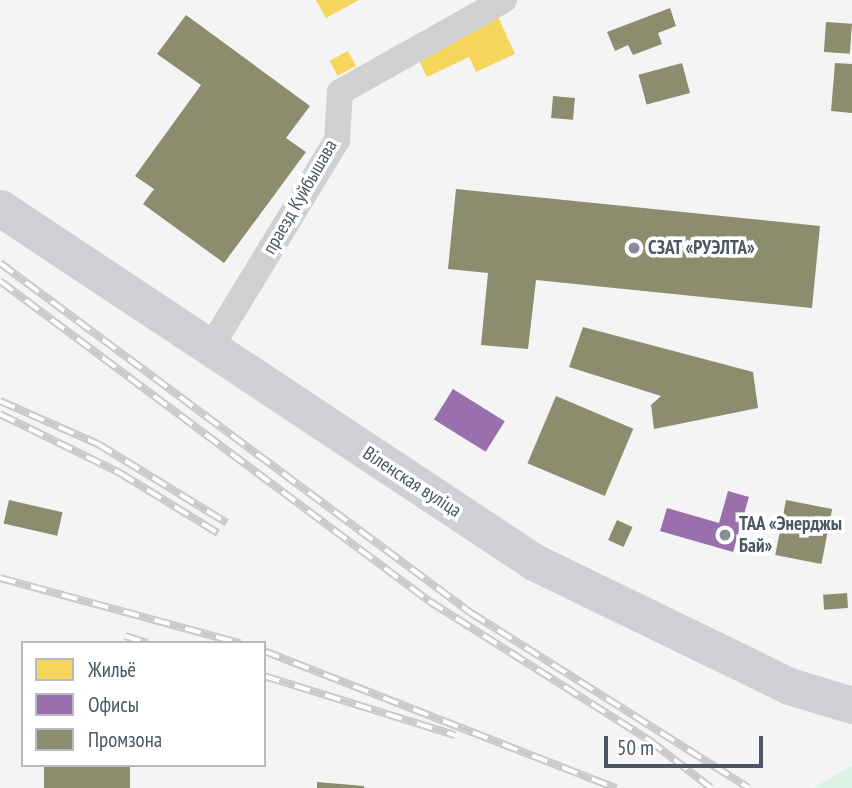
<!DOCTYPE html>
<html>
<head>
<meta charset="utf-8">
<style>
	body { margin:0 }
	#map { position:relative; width:852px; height:788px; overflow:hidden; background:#f4f4f4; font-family:"PT Sans Narrow",sans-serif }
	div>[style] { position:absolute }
	.green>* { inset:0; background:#d9f2e3 }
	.homes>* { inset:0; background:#f6d55c; transform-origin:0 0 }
	.offices>* { inset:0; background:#9970ab; transform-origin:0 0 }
	.industry>* { inset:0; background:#8c8c6e; transform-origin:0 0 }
	.street>* { height:26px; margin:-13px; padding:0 13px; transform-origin:13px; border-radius:13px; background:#ced0d2 }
	.secondary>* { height:37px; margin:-18.5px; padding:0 18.5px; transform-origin:18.5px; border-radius:18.5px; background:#ced0d4 }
	.rail>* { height:8px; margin-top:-4px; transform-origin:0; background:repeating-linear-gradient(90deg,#fff 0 16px,#c9cacc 0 32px); box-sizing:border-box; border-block:2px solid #c9cacc }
	.dots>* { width:19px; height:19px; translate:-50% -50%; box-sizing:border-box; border:4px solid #fff; border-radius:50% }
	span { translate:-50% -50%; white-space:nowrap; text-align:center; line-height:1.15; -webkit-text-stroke:7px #fff; paint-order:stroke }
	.street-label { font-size:19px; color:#4a5661 }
	.poi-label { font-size:19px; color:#4a5661; font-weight:700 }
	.left { translate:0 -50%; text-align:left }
	.legend { position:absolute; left:21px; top:641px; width:245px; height:126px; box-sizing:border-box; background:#fff; border:2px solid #b7bbc0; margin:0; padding:9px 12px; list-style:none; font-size:21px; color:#4a5661 }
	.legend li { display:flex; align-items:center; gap:14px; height:35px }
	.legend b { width:35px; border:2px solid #b7bbc0 }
	.scale { position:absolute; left:604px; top:736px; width:159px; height:32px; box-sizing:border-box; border:4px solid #4a5661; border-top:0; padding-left:9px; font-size:21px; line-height:24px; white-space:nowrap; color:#4a5661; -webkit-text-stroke:5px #fff; paint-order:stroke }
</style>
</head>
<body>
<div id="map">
	<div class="green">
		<div style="clip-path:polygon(852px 766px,852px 788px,813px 788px)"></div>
	</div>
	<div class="homes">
		<div style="clip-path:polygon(316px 0,359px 0,326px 18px)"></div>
		<div style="clip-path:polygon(497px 14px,515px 54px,476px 72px,469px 57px,427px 77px,416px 54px)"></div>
		<div style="left:348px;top:51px;width:17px;height:21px;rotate:62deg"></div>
	</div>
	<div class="offices">
		<div style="left:453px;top:389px;width:61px;height:36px;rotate:32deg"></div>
		<div style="clip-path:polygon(728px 491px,749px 497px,733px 552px,660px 531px,667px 508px,719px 523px)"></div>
	</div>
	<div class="industry">
		<div style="clip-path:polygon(670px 8px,676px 26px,658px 33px,662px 44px,633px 55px,628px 45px,615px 51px,607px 32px)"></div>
		<div style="clip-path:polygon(186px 15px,310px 106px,286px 138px,306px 152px,224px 263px,143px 204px,154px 189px,135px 176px,201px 85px,157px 54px)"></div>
		<div style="left:826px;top:22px;width:26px;height:30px;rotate:4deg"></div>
		<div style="left:682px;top:63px;width:31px;height:45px;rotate:75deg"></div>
		<div style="clip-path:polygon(835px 63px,852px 64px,852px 113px,831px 111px)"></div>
		<div style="left:553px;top:96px;width:22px;height:22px;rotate:5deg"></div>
		<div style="clip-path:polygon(456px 189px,820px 226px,812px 308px,536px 280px,528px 349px,481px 345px,488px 273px,448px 269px)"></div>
		<div style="clip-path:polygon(583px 327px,753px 372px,758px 408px,654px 429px,651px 405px,661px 396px,569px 367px)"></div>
		<div style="left:556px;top:396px;width:84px;height:73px;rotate:23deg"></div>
		<div style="left:9px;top:500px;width:55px;height:24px;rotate:13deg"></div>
		<div style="left:786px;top:500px;width:47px;height:56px;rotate:11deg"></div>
		<div style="left:617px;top:520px;width:17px;height:22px;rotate:24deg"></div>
		<div style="left:847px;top:593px;width:15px;height:24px;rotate:86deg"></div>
		<div style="left:44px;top:765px;width:86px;height:23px"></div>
		<div style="clip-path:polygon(317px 782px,364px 786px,364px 788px,317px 788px)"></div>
	</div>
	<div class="street">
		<div style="left:209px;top:350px;width:246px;rotate:-58.6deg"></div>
		<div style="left:337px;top:140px;width:48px;rotate:-86.4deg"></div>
		<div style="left:340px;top:92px;width:188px;rotate:-29.3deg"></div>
	</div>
	<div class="secondary">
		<div style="left:0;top:208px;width:641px;rotate:33.54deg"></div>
		<div style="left:534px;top:562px;width:284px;rotate:25.9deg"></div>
		<div style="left:789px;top:686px;width:66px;rotate:16.8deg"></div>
	</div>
	<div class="rail">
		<div style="left:0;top:263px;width:587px;rotate:36.62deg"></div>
		<div style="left:471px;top:613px;width:328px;rotate:32.2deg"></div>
		<div style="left:0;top:281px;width:535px;rotate:36.72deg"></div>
		<div style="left:429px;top:601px;width:260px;rotate:32.3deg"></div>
		<div style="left:649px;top:740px;width:78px;rotate:37.7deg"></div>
		<div style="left:0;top:401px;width:107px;rotate:23.7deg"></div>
		<div style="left:98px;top:444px;width:151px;rotate:31.5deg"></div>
		<div style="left:0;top:414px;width:134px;rotate:26.2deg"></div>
		<div style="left:120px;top:473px;width:115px;rotate:31.5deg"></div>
		<div style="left:0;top:578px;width:249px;rotate:15.2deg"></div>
		<div style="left:125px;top:636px;width:24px;rotate:17deg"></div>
		<div style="left:264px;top:651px;width:378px;rotate:21.3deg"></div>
		<div style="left:264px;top:676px;width:200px;rotate:17.2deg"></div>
	</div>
	<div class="dots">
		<div style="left:634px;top:248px;background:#868d94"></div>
		<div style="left:725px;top:535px;background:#868d94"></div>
	</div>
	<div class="street-label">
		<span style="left:300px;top:197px;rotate:-60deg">праезд Куйбышава</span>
		<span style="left:412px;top:482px;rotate:33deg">Віленская вуліца</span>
	</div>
	<div class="poi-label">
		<span class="left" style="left:648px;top:248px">СЗАТ «РУЭЛТА»</span>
		<span class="left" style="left:739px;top:535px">ТАА «Энерджы<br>Бай»</span>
	</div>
	<ul class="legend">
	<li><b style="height:19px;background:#f6d55c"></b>Жильё</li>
	<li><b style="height:19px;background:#9970ab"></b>Офисы</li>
	<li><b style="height:19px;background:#8c8c6e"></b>Промзона</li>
	</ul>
	<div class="scale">50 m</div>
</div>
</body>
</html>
